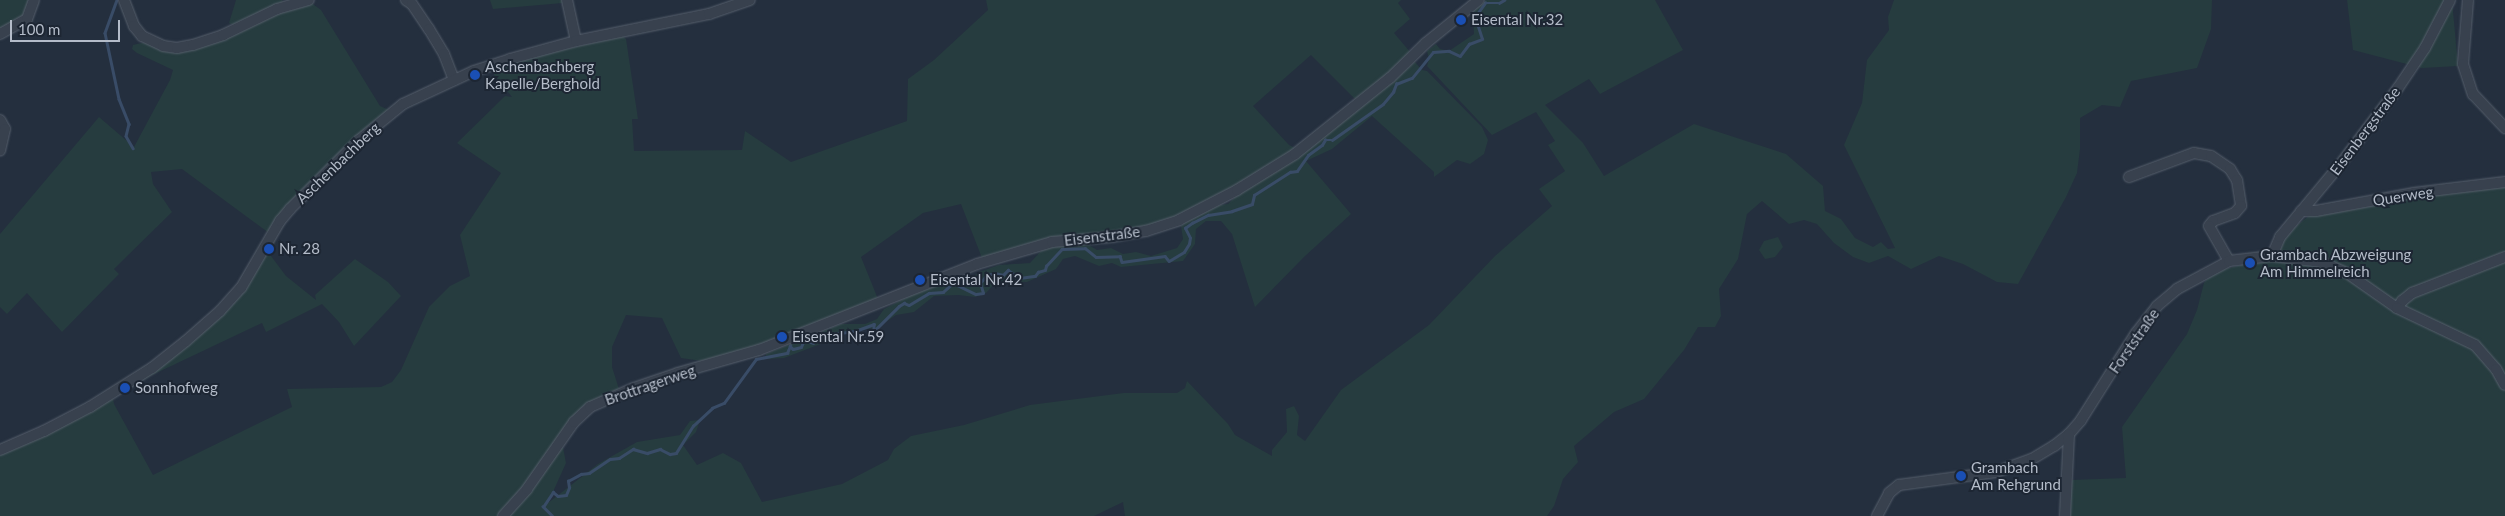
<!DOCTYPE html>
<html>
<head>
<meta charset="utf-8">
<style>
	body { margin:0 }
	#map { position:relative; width:2505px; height:516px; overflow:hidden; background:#242f3e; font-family:Lato,sans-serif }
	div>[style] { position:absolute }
	.green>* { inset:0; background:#263c3f }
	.stream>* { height:2.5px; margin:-1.25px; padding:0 1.25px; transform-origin:1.25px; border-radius:1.25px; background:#394c67 }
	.roads { filter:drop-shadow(0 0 1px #565f6c) drop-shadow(0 0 1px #565f6c) }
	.minor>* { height:10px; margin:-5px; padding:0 5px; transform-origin:5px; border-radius:5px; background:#38414e }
	.dots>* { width:14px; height:14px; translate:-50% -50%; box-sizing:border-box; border:2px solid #1d2633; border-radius:50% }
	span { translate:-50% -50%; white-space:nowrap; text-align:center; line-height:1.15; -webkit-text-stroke:4px #1d2633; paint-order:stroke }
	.poi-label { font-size:15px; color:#b4bcc9 }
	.left { translate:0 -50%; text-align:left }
	.street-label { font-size:15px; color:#b4bcc9 }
	.scale { position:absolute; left:10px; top:20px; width:110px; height:22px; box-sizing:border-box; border:2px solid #b4bcc9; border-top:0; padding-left:6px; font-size:15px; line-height:18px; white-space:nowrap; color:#b4bcc9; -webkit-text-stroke:4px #1d2633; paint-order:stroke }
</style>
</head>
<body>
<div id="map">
	<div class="green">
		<div style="clip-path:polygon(0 0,31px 0,29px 15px,0 32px)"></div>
		<div style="clip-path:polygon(236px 0,282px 0,284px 3px,235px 26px,229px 23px)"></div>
		<div style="clip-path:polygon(490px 0,563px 0,563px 3px,493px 9px)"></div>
		<div style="clip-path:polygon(986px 0,1401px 0,1398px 3px,1410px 19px,1394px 33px,1411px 53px,1358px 102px,1311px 55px,1253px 106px,1289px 145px,1295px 148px,1290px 155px,1177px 219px,1145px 229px,982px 258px,961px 204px,923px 213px,861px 257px,878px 299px,762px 347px,702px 361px,681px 358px,662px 318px,626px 315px,612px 347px,612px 367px,619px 389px,587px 405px,561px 437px,566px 463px,548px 503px,598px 464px,637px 442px,680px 435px,690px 421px,700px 420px,696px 432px,683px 445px,697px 465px,723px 453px,741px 463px,762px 502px,842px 484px,888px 460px,894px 449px,911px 436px,964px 425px,1030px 405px,1124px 393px,1177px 393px,1185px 388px,1187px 381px,1228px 424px,1235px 435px,1272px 456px,1272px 450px,1287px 432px,1286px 409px,1294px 406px,1299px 416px,1297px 435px,1305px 441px,1341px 390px,1429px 325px,1495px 256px,1552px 206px,1539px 189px,1565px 171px,1548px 145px,1555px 141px,1536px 112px,1492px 135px,1427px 66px,1429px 59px,1427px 51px,1436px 44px,1440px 49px,1449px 51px,1474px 34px,1473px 11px,1486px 0,1655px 0,1683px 50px,1600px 94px,1589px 79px,1545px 105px,1583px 143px,1604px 176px,1694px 124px,1786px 154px,1823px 186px,1825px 211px,1841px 219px,1855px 238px,1873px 247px,1881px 242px,1888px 249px,1895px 248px,1844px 145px,1862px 103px,1867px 60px,1889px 30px,1888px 17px,1894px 0,2212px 0,2211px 29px,2197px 68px,2131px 81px,2120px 107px,2102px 105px,2080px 118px,2080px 149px,2077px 173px,2066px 197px,2018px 284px,1997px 282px,1963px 264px,1939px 256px,1911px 269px,1888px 256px,1869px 263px,1853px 257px,1834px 243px,1817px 224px,1804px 220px,1789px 224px,1762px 201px,1747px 214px,1738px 259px,1719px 289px,1721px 316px,1715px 327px,1698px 327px,1684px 350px,1644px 399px,1614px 412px,1574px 446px,1578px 462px,1563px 479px,1554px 506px,1547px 516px,1125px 516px,1123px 502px,1094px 516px,0 516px,0 447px,73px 413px,151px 366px,218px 309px,268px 252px,286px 276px,316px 300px,315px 295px,355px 259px,388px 282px,401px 296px,354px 346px,339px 322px,322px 304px,266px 332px,262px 323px,150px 376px,113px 398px,114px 404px,153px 475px,292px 407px,287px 389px,381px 387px,392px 382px,401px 370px,429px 307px,450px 286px,470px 276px,460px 235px,501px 173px,457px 143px,505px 96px,512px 97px,494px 75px,493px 70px,495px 65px,623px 36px,626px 39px,638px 119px,632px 119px,634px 151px,742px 150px,745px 131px,791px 162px,907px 121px,908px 79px,934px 60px,988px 10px)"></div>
		<div style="clip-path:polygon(2347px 0,2452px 0,2458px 66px,2422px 68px,2353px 50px)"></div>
		<div style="clip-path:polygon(310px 2px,321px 10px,380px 106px,389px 110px,269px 233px,182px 169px,151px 172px,153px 184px,172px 212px,114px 269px,119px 274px,62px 332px,27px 293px,7px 314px,0 307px,0 234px,99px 117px,134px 147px,170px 80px,173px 70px,137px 53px,132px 49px,133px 45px,146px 42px,170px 49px)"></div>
		<div style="clip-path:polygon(1415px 62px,1422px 70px,1427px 71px,1482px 127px,1488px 140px,1484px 154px,1470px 164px,1457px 160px,1434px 177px,1434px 172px,1372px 116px,1332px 149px,1306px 161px,1351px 214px,1304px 257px,1255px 307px,1232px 234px,1221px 221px,1206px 221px,1196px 229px,1195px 244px,1183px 261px,1121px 267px,1112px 263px,1099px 266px,1075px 256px,1063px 259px,1056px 269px,1027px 282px,997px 281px,986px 293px,975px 297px,958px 295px,934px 296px,914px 312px,896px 315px,877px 328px,847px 331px,836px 338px,784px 358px,766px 359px,766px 354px,841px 324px,865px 324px,877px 319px,884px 309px,933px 284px,951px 278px,970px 279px,979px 272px,999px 265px,1030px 263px,1041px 251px,1058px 243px,1087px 244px,1097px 250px,1111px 248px,1123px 254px,1136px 252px,1151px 256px,1177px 248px,1183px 239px,1181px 226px,1192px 217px,1213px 206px,1228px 204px,1237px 195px)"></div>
		<div style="clip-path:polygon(2505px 185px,2505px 516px,2069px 516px,2071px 480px,2126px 478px,2122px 427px,2187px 334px,2197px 310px,2204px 283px,2212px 272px,2258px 261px,2273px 253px,2296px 226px,2309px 216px,2418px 197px)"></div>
		<div style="clip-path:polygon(1778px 237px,1783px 247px,1775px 257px,1765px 259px,1759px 250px,1764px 241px)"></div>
	</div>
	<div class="stream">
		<div style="left:117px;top:0;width:35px;rotate:110deg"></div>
		<div style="left:105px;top:33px;width:67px;rotate:78deg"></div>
		<div style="left:119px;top:99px;width:27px;rotate:68deg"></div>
		<div style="left:129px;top:124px;width:12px;rotate:104deg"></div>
		<div style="left:126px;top:136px;width:14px;rotate:60deg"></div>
		<div style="left:552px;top:516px;width:13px;rotate:-135deg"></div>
		<div style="left:543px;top:507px;width:18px;rotate:-56deg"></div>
		<div style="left:553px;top:492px;width:6px;rotate:39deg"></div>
		<div style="left:558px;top:496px;width:8px;rotate:-7deg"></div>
		<div style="left:566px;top:495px;width:8px;rotate:-67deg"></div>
		<div style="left:569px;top:488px;width:7px;rotate:-98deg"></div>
		<div style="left:568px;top:481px;width:15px;rotate:-28deg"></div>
		<div style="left:581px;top:474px;width:8px;rotate:-7deg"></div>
		<div style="left:589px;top:473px;width:25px;rotate:-34deg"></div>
		<div style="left:610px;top:459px;width:9px;rotate:-6deg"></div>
		<div style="left:619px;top:458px;width:17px;rotate:-33deg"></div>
		<div style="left:633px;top:449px;width:15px;rotate:16deg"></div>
		<div style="left:647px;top:453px;width:14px;rotate:-17deg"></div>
		<div style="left:660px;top:449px;width:11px;rotate:27deg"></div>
		<div style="left:670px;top:454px;width:6px;rotate:-9deg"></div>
		<div style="left:676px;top:453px;width:32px;rotate:-58deg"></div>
		<div style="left:693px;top:426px;width:26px;rotate:-43deg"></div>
		<div style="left:712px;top:408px;width:13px;rotate:-23deg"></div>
		<div style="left:724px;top:403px;width:54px;rotate:-54deg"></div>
		<div style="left:756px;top:359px;width:32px;rotate:-11deg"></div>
		<div style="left:787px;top:353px;width:8px;rotate:-67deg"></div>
		<div style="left:790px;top:346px;width:4px;rotate:45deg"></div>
		<div style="left:793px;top:349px;width:8px;rotate:-14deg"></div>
		<div style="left:801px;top:347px;width:8px;rotate:-67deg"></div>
		<div style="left:804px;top:340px;width:9px;rotate:18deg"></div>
		<div style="left:813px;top:343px;width:11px;rotate:-49deg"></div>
		<div style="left:820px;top:335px;width:10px;rotate:37deg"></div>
		<div style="left:828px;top:341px;width:8px;rotate:-67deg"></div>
		<div style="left:831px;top:334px;width:24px;rotate:-7deg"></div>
		<div style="left:855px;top:331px;width:20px;rotate:-20deg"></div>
		<div style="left:874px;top:324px;width:7px;rotate:90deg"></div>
		<div style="left:874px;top:331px;width:35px;rotate:-45deg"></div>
		<div style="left:899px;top:306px;width:6px;rotate:-31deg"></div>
		<div style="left:904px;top:303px;width:5px;rotate:22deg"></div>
		<div style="left:909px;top:305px;width:23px;rotate:-31deg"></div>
		<div style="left:929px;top:293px;width:14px;rotate:-4deg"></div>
		<div style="left:943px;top:292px;width:13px;rotate:-42deg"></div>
		<div style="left:953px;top:283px;width:25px;rotate:26deg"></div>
		<div style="left:976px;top:294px;width:7px;rotate:-8deg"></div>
		<div style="left:983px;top:293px;width:10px;rotate:-107deg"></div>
		<div style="left:980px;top:283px;width:11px;rotate:-49deg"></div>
		<div style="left:987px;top:275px;width:8px;rotate:-14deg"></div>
		<div style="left:995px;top:273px;width:8px;rotate:14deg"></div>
		<div style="left:1003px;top:275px;width:7px;rotate:-45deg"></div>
		<div style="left:1008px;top:270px;width:14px;rotate:34deg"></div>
		<div style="left:1020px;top:278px;width:15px;rotate:-8deg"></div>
		<div style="left:1035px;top:276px;width:5px;rotate:-53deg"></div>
		<div style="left:1038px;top:272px;width:7px;rotate:-16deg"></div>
		<div style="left:1045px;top:270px;width:4px;rotate:-76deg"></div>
		<div style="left:1046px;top:266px;width:23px;rotate:-47deg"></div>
		<div style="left:1062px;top:249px;width:23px;rotate:-2deg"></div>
		<div style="left:1085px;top:248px;width:14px;rotate:39deg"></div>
		<div style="left:1096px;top:257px;width:24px;rotate:-2deg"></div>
		<div style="left:1120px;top:256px;width:6px;rotate:72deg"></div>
		<div style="left:1122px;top:262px;width:43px;rotate:-7.9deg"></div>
		<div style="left:1165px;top:256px;width:6px;rotate:51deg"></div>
		<div style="left:1169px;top:261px;width:17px;rotate:-31deg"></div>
		<div style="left:1184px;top:252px;width:9px;rotate:-58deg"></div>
		<div style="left:1189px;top:244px;width:6px;rotate:-81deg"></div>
		<div style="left:1190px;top:238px;width:11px;rotate:-117deg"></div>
		<div style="left:1185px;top:228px;width:9px;rotate:-36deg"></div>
		<div style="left:1192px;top:223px;width:18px;rotate:-27deg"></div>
		<div style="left:1208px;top:215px;width:24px;rotate:-9deg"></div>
		<div style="left:1232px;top:211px;width:21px;rotate:-19deg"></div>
		<div style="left:1252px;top:204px;width:9px;rotate:-77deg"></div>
		<div style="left:1254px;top:195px;width:43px;rotate:-32.6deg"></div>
		<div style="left:1290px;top:172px;width:7px;rotate:-8deg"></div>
		<div style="left:1297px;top:171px;width:19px;rotate:-55deg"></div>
		<div style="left:1308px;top:155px;width:17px;rotate:-36deg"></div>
		<div style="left:1322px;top:145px;width:6px;rotate:-59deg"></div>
		<div style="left:1325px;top:140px;width:7px"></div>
		<div style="left:1332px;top:140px;width:62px;rotate:-35.2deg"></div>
		<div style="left:1383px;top:104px;width:16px;rotate:-50deg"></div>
		<div style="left:1393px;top:92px;width:9px;rotate:-69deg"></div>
		<div style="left:1396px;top:84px;width:17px;rotate:-21deg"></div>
		<div style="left:1412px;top:78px;width:33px;rotate:-51deg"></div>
		<div style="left:1433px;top:52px;width:16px;rotate:-4deg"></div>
		<div style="left:1449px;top:51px;width:12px;rotate:24deg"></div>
		<div style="left:1460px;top:56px;width:15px;rotate:-53deg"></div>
		<div style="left:1469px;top:44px;width:14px;rotate:-21deg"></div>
		<div style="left:1482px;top:39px;width:19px;rotate:-108deg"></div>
		<div style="left:1476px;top:21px;width:7px;rotate:-82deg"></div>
		<div style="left:1477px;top:14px;width:14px;rotate:-54deg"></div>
		<div style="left:1485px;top:3px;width:14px"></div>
		<div style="left:1499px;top:3px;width:6px;rotate:-31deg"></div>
	</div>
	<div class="roads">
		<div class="minor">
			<div style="left:124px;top:0;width:28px;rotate:69deg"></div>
			<div style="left:134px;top:26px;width:13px;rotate:51deg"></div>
			<div style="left:142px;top:36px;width:23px;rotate:25deg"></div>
			<div style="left:163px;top:46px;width:14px;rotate:8deg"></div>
			<div style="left:177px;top:48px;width:16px;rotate:-11deg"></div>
			<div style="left:193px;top:45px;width:32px;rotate:-18deg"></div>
			<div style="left:223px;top:35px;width:60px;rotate:-25.7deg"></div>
			<div style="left:277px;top:9px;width:33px;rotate:-16deg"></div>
			<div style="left:406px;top:0;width:7px;rotate:34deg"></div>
			<div style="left:412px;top:4px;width:30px;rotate:56deg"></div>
			<div style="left:429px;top:29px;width:29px;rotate:59deg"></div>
			<div style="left:444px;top:54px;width:28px;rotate:69deg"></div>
			<div style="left:567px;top:0;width:42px;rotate:77.6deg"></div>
			<div style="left:2468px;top:0;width:64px;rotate:94.5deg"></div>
			<div style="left:2463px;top:64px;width:32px;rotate:72deg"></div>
			<div style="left:2473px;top:94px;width:47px;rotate:46.7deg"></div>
			<div style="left:0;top:34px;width:31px;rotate:-29deg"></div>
			<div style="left:27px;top:19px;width:20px;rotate:-70deg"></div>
			<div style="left:0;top:120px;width:10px;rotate:61deg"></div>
			<div style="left:5px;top:129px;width:22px;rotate:103deg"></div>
			<div style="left:2129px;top:177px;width:69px;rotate:-20.3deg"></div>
			<div style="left:2194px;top:153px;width:17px;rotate:10deg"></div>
			<div style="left:2211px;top:156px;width:23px;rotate:34deg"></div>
			<div style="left:2230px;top:169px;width:13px;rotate:58deg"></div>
			<div style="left:2237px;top:180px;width:26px;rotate:81deg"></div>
			<div style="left:2241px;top:206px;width:9px;rotate:131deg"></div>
			<div style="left:2235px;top:213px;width:23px;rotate:160deg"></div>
			<div style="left:2213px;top:221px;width:6px;rotate:129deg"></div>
			<div style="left:2209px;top:226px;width:40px;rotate:60.3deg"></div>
			<div style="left:2301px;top:211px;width:15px"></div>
			<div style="left:2316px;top:211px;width:100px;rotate:-10.4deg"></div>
			<div style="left:2414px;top:193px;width:92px;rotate:-6.9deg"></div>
			<div style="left:2272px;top:256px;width:21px;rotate:-67deg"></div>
			<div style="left:2280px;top:237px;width:92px;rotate:-50.3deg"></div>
			<div style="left:2339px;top:166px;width:98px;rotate:-52.9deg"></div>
			<div style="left:2398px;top:88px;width:48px;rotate:-56deg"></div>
			<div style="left:2425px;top:48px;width:54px;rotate:-62.5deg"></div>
			<div style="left:2397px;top:308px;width:9px;rotate:-54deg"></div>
			<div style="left:2402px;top:301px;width:13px;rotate:-39deg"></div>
			<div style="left:2412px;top:293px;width:100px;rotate:-21.2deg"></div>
			<div style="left:0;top:450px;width:48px;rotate:-23.4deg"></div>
			<div style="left:44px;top:431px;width:52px;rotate:-27.6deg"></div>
			<div style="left:90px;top:407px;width:73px;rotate:-32.2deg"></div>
			<div style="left:152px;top:368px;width:43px;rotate:-38.5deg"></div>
			<div style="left:186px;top:341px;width:45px;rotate:-41.4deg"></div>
			<div style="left:220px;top:311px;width:31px;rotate:-48deg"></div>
			<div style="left:241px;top:288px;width:78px;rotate:-59.8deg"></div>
			<div style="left:280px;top:221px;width:16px;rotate:-50deg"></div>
			<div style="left:290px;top:209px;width:98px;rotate:-45deg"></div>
			<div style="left:359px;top:140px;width:57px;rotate:-39.3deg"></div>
			<div style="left:403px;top:104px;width:78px;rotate:-24.9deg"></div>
			<div style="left:474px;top:71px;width:38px;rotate:-18deg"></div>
			<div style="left:510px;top:59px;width:68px;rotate:-15.3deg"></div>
			<div style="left:576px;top:41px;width:136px;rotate:-11.5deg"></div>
			<div style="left:709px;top:14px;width:43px;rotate:-18.9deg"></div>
			<div style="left:503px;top:516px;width:36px;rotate:-48deg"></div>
			<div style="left:527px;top:489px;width:82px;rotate:-55deg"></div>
			<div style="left:574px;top:422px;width:22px;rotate:-43deg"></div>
			<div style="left:590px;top:407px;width:48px;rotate:-23.4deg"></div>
			<div style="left:634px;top:388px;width:46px;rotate:-18.8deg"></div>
			<div style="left:678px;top:373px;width:84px;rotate:-15.9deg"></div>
			<div style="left:759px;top:350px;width:234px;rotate:-21.5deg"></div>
			<div style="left:977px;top:264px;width:78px;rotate:-16.3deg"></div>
			<div style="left:1052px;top:242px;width:59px;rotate:-4.8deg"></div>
			<div style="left:1111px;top:237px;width:36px;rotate:-10deg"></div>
			<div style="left:1146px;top:231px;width:35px;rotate:-18deg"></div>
			<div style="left:1179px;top:220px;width:65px;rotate:-27.3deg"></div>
			<div style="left:1237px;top:190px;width:68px;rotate:-31.8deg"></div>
			<div style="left:1295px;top:154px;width:122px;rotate:-38.7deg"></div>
			<div style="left:1390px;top:78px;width:50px;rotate:-44.2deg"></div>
			<div style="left:1426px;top:43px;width:68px;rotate:-39.1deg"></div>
			<div style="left:1877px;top:516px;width:26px;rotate:-62deg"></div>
			<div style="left:1889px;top:493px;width:13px;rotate:-39deg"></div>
			<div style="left:1899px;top:485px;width:98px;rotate:-7.6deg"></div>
			<div style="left:1996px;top:472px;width:38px;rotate:-20deg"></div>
			<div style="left:2032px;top:459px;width:26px;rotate:-31deg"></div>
			<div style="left:2054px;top:446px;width:19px;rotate:-39deg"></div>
			<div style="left:2069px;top:434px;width:18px;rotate:-49deg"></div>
			<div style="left:2081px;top:420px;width:103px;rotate:-57.7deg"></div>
			<div style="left:2136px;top:333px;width:34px;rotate:-52deg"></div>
			<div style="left:2157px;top:306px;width:26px;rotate:-40deg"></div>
			<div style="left:2177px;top:289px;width:59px;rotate:-28.3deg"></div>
			<div style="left:2229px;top:261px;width:43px;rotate:-6.6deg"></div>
			<div style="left:2272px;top:256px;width:50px;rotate:6.8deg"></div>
			<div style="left:2322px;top:262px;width:27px;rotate:24deg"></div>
			<div style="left:2347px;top:273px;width:61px;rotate:35deg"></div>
			<div style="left:2397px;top:308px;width:86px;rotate:25.4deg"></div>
			<div style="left:2475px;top:345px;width:32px;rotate:49deg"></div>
			<div style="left:2496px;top:369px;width:18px;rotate:61deg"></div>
			<div style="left:2065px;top:516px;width:82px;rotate:-87.2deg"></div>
		</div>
	</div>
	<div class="dots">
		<div style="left:1461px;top:20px;background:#1a4fb4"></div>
		<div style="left:475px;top:75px;background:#1a4fb4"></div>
		<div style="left:269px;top:249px;background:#1a4fb4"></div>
		<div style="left:2250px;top:263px;background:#1a4fb4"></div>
		<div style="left:920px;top:280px;background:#1a4fb4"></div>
		<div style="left:782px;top:337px;background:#1a4fb4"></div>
		<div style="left:125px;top:388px;background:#1a4fb4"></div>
		<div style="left:1961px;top:476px;background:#1a4fb4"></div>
	</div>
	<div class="poi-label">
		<span class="left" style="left:1471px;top:20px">Eisental Nr.32</span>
		<span class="left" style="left:485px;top:75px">Aschenbachberg<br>Kapelle/Berghold</span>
		<span class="left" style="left:279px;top:249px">Nr. 28</span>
		<span class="left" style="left:2260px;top:263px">Grambach Abzweigung<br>Am Himmelreich</span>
		<span class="left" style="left:930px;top:280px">Eisental Nr.42</span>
		<span class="left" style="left:792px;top:337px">Eisental Nr.59</span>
		<span class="left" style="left:135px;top:388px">Sonnhofweg</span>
		<span class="left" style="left:1971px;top:476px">Grambach<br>Am Rehgrund</span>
	</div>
	<div class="street-label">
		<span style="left:2365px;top:131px;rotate:-53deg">Eisenbergstraße</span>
		<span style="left:338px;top:163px;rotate:-44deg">Aschenbachberg</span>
		<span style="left:2403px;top:196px;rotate:-9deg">Querweg</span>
		<span style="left:1102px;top:236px;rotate:-7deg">Eisenstraße</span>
		<span style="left:2134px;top:341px;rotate:-55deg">Forststraße</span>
		<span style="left:650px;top:385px;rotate:-19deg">Brottragerweg</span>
	</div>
	<div class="scale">100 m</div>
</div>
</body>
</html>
